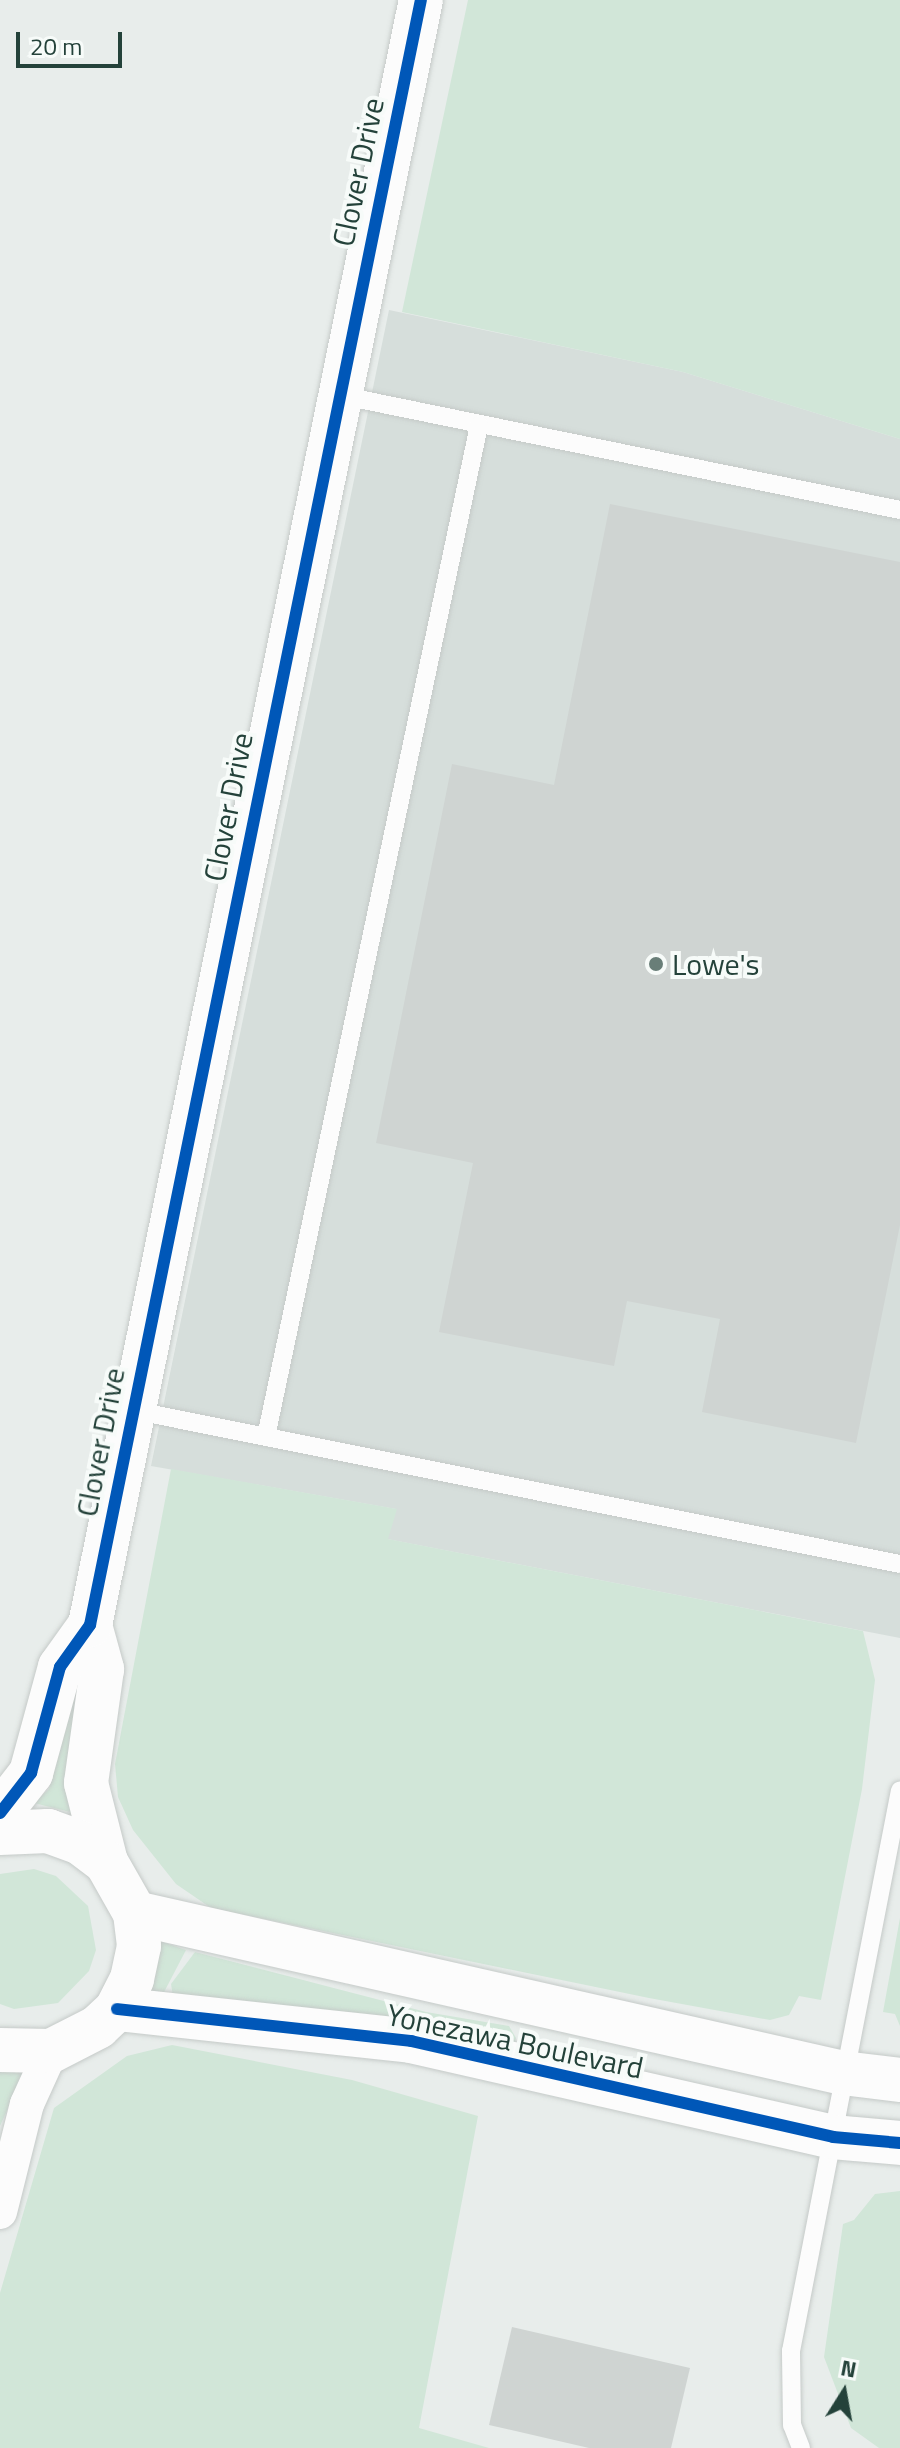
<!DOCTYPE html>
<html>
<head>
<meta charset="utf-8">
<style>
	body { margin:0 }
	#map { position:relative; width:900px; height:2448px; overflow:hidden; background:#e8edeb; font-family:"Titillium Web",sans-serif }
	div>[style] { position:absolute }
	.built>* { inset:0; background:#d6dedb }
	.green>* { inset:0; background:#d1e6d8 }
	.building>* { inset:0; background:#cfd4d2 }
	.roads { filter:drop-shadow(0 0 2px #c5cac8) drop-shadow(0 0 2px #c5cac8) }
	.service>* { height:18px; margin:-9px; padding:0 9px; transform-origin:9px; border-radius:9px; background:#fcfcfc }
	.minor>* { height:34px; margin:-17px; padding:0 17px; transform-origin:17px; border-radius:17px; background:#fcfcfc }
	.tertiary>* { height:44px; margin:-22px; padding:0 22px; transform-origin:22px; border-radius:22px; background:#fcfcfc }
	.cycleway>* { height:12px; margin:-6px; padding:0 6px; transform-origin:6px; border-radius:6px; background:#0057b8 }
	.dots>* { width:22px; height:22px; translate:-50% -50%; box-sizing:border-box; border:4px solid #f7fbf9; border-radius:50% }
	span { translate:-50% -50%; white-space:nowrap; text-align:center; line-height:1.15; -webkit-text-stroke:8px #f7fbf9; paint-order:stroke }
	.street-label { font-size:30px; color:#24423a }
	.poi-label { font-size:30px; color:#24423a }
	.left { translate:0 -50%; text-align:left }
	.north { position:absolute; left:804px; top:2352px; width:80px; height:80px; -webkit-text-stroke:6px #f7fbf9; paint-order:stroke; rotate:11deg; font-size:22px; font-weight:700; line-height:32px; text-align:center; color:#24423a }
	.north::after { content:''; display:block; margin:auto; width:28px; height:36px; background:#24423a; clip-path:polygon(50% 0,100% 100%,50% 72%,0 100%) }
	.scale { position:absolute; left:16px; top:32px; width:106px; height:36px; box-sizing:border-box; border:4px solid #24423a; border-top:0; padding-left:10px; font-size:24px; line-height:28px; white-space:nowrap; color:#24423a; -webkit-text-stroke:6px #f7fbf9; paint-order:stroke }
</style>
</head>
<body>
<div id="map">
	<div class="built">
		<div style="clip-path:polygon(389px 310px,683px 372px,900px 439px,900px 1638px,387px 1539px,396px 1509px,151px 1466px)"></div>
	</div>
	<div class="green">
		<div style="clip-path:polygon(468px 0,900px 0,900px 439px,683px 372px,402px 312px)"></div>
		<div style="clip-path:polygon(171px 1469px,397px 1509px,388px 1539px,863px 1631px,875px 1680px,862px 1789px,821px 2000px,799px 1996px,789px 2015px,770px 2020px,649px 1998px,211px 1908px,176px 1884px,133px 1830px,118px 1797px,115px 1764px)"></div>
		<div style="clip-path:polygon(73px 1681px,84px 1683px,74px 1813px,34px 1803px,49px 1789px)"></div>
		<div style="clip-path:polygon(34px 1869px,56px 1876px,88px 1906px,96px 1950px,89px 1971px,58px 2003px,14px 2009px,0 2004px,0 1874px)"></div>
		<div style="clip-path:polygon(900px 1918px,900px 2026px,895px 2014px,883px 2012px)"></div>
		<div style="clip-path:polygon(160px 1941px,186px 1950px,161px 1998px,147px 1996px)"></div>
		<div style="clip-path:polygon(195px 1952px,426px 2012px,509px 2026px,516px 2038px,513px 2049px,173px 1996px,171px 1984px)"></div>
		<div style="clip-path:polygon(172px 2045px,352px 2080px,478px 2116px,419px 2428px,489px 2448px,0 2448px,0 2293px,54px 2108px,127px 2056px)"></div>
		<div style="clip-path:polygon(0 2067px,24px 2072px,0 2126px)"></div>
		<div style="clip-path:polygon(900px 2191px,900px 2448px,879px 2448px,851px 2428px,824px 2357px,843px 2224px,854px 2220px,875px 2194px)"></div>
	</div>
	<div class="building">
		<div style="clip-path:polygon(610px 504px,900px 562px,900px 1225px,856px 1443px,702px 1412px,720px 1319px,627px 1301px,614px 1366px,439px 1332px,473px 1163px,376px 1143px,452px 764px,554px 785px)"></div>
		<div style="clip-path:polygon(512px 2327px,690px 2368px,671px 2448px,589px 2448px,489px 2425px)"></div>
	</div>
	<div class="roads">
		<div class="service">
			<div style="left:339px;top:395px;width:573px;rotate:11.58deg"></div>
			<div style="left:132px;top:1410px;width:783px;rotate:11.34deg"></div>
			<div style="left:266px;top:1437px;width:1034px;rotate:-78.11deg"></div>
			<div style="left:801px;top:2448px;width:25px;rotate:-111deg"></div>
			<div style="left:792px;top:2425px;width:74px;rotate:-90.8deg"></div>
			<div style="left:791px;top:2351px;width:571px;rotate:-79deg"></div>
		</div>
		<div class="minor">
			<div style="left:0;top:2212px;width:111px;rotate:-76deg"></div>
			<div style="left:27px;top:2104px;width:58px;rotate:-65.6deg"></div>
		</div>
		<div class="tertiary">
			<div style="left:90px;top:1625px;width:46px;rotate:74.7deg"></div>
			<div style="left:102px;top:1669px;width:115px;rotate:98deg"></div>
			<div style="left:86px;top:1783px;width:81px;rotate:75.8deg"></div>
			<div style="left:0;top:1813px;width:51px;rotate:-52.2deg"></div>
			<div style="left:31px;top:1773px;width:110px;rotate:-74.7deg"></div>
			<div style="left:60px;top:1667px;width:52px;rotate:-54.5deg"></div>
			<div style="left:90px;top:1625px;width:1658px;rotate:-78.49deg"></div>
			<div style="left:0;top:1833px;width:48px;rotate:-2.4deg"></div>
			<div style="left:48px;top:1831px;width:33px;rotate:20deg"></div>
			<div style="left:79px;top:1842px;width:34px;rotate:37deg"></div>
			<div style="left:106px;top:1862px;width:59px;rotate:60.4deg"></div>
			<div style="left:135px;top:1913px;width:33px;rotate:83deg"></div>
			<div style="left:139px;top:1946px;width:34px;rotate:102deg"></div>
			<div style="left:132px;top:1979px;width:34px;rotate:117deg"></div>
			<div style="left:117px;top:2009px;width:26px;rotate:137deg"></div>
			<div style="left:98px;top:2027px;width:53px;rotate:152.9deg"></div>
			<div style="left:51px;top:2051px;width:51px;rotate:-178.9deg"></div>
			<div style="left:135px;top:1913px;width:726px;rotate:12.73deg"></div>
			<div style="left:843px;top:2073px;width:57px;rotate:7deg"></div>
			<div style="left:117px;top:2009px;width:296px;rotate:6.2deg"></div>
			<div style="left:411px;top:2041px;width:433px;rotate:12.8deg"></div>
			<div style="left:833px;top:2137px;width:67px;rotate:5.1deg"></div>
		</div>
	</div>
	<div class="cycleway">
		<div style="left:0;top:1813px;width:51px;rotate:-52.2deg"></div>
		<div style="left:31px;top:1773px;width:110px;rotate:-74.7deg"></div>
		<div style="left:60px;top:1667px;width:52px;rotate:-54.5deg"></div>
		<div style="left:90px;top:1625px;width:1658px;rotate:-78.49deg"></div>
		<div style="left:117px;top:2009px;width:296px;rotate:6.2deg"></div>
		<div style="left:411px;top:2041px;width:433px;rotate:12.8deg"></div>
		<div style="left:833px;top:2137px;width:67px;rotate:5.1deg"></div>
	</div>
	<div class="dots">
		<div style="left:656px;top:964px;background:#697e78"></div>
	</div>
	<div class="street-label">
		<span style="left:358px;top:172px;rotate:-78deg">Clover Drive</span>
		<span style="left:228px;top:807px;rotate:-79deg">Clover Drive</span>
		<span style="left:100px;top:1442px;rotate:-79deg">Clover Drive</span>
		<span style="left:515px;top:2041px;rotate:12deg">Yonezawa Boulevard</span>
	</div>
	<div class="poi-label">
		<span class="left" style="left:672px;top:964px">Lowe's</span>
	</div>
	<div class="north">N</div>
	<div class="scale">20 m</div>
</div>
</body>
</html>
